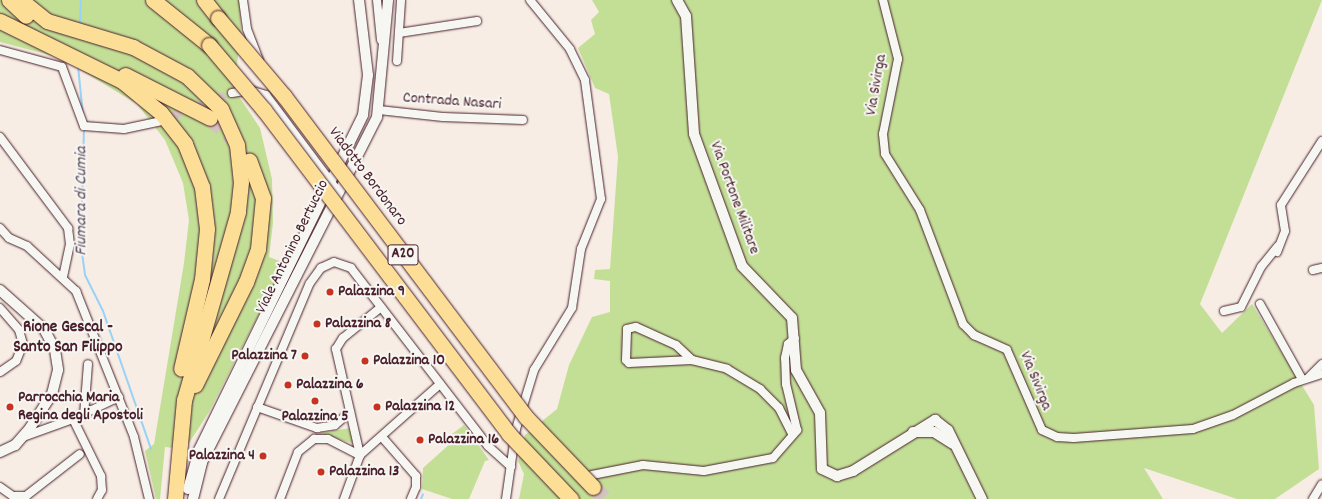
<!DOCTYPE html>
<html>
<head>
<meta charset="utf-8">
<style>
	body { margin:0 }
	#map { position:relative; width:1322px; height:499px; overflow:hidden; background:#f7ede4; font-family:Dekko,sans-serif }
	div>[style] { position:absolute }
	.green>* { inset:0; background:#c3df96 }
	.stream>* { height:2px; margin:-1px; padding:0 1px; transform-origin:1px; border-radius:1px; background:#98d2f8 }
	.minor-tunnel>* { height:8px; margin-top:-4px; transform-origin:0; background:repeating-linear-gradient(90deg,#d4c4bf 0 8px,transparent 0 12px) }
	.motorway-tunnel>* { height:15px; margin-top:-7.5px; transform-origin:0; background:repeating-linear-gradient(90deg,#d4c4bf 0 15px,transparent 0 23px) }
	.roads { filter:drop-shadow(0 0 1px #4a1f2b) drop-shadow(0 0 1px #4a1f2b) }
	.minor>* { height:8px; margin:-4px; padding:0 4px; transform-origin:4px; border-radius:4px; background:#f6f6f2 }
	.tertiary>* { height:10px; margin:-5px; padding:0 5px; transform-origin:5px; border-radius:5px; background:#f6f6f2 }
	.motorway>* { height:15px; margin:-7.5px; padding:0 7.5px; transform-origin:7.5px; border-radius:7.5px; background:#fdde96 }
	.bridges { filter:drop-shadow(0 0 1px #4a1f2b) drop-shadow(0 0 1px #4a1f2b) }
	.motorway-bridge>* { height:15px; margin:-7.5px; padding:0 7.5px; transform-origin:7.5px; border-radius:7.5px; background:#fdde96 }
	.dots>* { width:11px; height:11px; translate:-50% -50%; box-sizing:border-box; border:2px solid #f6f6f2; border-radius:50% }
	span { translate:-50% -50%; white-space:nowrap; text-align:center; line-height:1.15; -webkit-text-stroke:4px #f6f6f2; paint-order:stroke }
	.shield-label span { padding:1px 3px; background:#f6f6f2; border:1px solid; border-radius:3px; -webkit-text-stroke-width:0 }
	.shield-label { font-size:15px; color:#4a1f2b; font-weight:700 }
	.street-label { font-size:16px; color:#4a1f2b }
	.poi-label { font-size:16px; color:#4a1f2b; font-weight:700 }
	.left { translate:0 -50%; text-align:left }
	.right { translate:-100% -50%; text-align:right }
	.water-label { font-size:17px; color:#5e4c5e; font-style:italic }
	.neighbourhood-label { font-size:17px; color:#4a1f2b; font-weight:700 }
</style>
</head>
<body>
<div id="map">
	<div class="green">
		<div style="clip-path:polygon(0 0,240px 0,241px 31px,234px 89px,260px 128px,272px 179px,273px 223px,269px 257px,285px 263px,209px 412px,185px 449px,165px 447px,160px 499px,156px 499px,145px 451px,154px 444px,184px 263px,189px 220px,183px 183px,165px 140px,137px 104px,61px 58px,0 42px)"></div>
		<div style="clip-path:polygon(592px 0,1322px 0,1200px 304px,1222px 333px,1252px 304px,1314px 405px,1319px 469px,1275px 499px,1237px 499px,1144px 468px,1163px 499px,519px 499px,524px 474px,518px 461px,525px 435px,557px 409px,569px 365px,592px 317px,610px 312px,610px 281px,594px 279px,595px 270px,610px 269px,618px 157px,609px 94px,595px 88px,578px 48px,595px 34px,591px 20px,599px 12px)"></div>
		<div style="clip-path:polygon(464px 425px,489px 460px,485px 461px,469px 499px,452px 499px,422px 489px,423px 468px,452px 442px,452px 434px)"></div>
		<div style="clip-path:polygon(351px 428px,355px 444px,319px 433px)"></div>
	</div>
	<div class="stream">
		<div style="left:80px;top:25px;width:25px;rotate:-88deg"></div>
		<div style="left:78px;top:66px;width:49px;rotate:84.2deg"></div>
		<div style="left:84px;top:128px;width:118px;rotate:91.5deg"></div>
		<div style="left:81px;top:246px;width:29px;rotate:82deg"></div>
		<div style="left:85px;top:275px;width:40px;rotate:63.4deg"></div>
		<div style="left:103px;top:311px;width:146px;rotate:70.8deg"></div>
		<div style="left:421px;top:499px;width:5px;rotate:-68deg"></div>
	</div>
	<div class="minor-tunnel">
		<div style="left:162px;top:120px;width:75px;rotate:-21.1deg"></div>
	</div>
	<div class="motorway-tunnel">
		<div style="left:210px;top:118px;width:32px;rotate:41deg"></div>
		<div style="left:593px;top:487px;width:18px;rotate:41deg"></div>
	</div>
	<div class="roads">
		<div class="minor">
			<div style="left:243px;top:0;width:29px;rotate:82deg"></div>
			<div style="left:247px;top:29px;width:33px;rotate:69deg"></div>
			<div style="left:377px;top:0;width:40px;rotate:84.3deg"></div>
			<div style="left:883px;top:0;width:61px;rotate:75.7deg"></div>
			<div style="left:898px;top:59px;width:76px;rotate:101.3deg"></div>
			<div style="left:883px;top:134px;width:20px;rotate:84deg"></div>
			<div style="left:885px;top:154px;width:66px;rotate:58deg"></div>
			<div style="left:920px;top:210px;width:122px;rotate:69.3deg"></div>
			<div style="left:963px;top:324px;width:16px;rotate:45deg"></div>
			<div style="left:974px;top:335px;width:36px;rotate:24deg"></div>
			<div style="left:1007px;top:350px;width:87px;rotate:66.4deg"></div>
			<div style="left:1042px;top:430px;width:17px;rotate:25deg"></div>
			<div style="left:1057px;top:437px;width:17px;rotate:3deg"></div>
			<div style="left:1074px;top:438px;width:119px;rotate:-4.3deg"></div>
			<div style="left:1193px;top:429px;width:42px;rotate:-19.3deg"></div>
			<div style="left:1233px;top:415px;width:69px;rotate:-27.7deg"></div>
			<div style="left:1294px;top:383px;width:29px;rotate:-18deg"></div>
			<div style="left:399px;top:33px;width:79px;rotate:-8.7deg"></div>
			<div style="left:0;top:50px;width:64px;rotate:15.3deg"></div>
			<div style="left:62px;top:67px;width:63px;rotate:69.6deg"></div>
			<div style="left:84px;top:126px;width:40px;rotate:4.3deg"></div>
			<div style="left:124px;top:129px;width:35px;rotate:-12deg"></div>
			<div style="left:397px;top:61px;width:61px;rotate:-86.2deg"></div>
			<div style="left:232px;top:93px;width:18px;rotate:-9deg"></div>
			<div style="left:250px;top:90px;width:17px;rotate:17deg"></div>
			<div style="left:266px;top:95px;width:119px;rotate:53.2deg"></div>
			<div style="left:379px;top:110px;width:64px;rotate:6.2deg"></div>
			<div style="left:443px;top:117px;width:80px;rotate:2.1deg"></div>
			<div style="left:0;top:137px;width:114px;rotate:53.2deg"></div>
			<div style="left:68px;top:228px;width:16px;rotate:83deg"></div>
			<div style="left:70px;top:244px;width:34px;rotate:102deg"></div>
			<div style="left:0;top:228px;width:13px;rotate:48deg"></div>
			<div style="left:9px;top:238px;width:20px;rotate:24deg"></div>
			<div style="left:27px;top:246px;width:67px;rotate:42.6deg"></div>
			<div style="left:76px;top:291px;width:157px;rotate:68.3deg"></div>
			<div style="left:134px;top:437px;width:64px;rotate:76.4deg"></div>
			<div style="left:1277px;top:252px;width:22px;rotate:-69deg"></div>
			<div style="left:1285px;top:231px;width:26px;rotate:-99deg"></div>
			<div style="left:1281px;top:205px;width:76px;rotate:-57.4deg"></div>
			<div style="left:1313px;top:270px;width:9px;rotate:-13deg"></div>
			<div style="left:1260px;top:304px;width:86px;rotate:60.8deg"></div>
			<div style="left:0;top:308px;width:29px;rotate:49deg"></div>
			<div style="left:19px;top:330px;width:15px;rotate:74deg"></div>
			<div style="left:23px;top:344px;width:18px;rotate:112deg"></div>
			<div style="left:16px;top:361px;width:19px;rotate:145deg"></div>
			<div style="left:1224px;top:311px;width:17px;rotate:-13deg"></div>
			<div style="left:1241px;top:307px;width:45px;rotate:-63.4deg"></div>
			<div style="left:1261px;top:267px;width:27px;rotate:-51deg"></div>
			<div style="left:692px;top:360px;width:63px;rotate:177.3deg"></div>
			<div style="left:629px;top:363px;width:4px;rotate:-135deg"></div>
			<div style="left:626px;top:360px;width:31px;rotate:-88deg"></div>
			<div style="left:627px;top:329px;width:9px;rotate:-13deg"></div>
			<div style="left:636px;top:327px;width:44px;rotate:24.2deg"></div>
			<div style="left:676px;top:345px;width:22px;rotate:43deg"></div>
			<div style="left:692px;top:360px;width:36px;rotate:14deg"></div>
			<div style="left:727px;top:369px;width:39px;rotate:31deg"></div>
			<div style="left:760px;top:389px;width:27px;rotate:45deg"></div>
			<div style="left:779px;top:408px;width:29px;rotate:63deg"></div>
			<div style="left:1309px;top:377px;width:18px;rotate:-45deg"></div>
			<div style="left:257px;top:407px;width:64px;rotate:19.3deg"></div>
			<div style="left:317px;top:428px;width:18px;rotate:-9deg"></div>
			<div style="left:335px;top:425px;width:20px;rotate:-41deg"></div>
			<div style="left:84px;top:415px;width:51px;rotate:-85.5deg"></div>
			<div style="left:73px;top:419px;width:64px;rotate:63.8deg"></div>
			<div style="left:101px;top:476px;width:14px;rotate:86deg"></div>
			<div style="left:102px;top:490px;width:10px;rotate:119deg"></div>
			<div style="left:23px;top:437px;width:53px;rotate:-19.8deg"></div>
			<div style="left:73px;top:419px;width:51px;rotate:-25.6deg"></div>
			<div style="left:382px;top:437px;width:52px;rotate:48.9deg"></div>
			<div style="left:416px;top:476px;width:11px;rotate:90deg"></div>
			<div style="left:416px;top:487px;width:13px;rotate:113deg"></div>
			<div style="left:360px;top:455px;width:109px;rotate:-102.8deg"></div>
			<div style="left:336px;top:349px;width:13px;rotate:-58deg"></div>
			<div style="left:343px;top:338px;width:49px;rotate:-39.2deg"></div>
			<div style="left:592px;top:475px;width:52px;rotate:-11.1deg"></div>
			<div style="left:643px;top:465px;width:61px;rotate:5.6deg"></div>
			<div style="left:704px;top:471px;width:70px;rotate:-10.7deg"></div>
			<div style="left:773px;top:458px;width:37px;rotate:-49deg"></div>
			<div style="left:797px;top:430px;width:47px;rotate:-103.4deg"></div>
			<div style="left:786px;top:384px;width:26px;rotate:-92deg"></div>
			<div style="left:785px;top:358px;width:14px;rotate:-78deg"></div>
			<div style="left:788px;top:344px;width:9px;rotate:-41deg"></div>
			<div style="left:0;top:487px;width:16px;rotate:35deg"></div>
			<div style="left:13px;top:496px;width:13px"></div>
			<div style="left:26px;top:496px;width:68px;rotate:-37.9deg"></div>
			<div style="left:219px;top:499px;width:234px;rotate:-67.2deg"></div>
			<div style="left:310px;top:283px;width:19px;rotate:-54deg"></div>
			<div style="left:321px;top:268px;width:14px;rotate:-25deg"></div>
			<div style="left:334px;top:262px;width:18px;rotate:19deg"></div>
			<div style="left:351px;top:268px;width:225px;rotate:52.4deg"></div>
			<div style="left:488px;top:446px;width:31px;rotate:42deg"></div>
			<div style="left:280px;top:499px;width:50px;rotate:-69deg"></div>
			<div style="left:298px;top:452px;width:21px;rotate:-39deg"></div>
			<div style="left:314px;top:439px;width:14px"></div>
			<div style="left:328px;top:439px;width:36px;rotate:27deg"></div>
			<div style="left:344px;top:499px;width:47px;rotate:-70deg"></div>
			<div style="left:360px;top:455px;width:107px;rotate:-41.6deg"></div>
			<div style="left:506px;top:499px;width:71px;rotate:-81.9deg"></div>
			<div style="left:516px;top:429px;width:62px;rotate:-73deg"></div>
			<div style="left:534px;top:370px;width:73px;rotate:-58.5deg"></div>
			<div style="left:572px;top:308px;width:60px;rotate:-81.3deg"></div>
			<div style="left:581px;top:249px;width:54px;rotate:-68.2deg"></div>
			<div style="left:601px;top:199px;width:120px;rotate:-97.7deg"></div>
			<div style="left:585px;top:80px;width:34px;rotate:-116deg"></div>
			<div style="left:570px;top:49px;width:63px;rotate:-129.2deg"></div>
			<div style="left:1313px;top:499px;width:17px;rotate:-59deg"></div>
		</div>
		<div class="tertiary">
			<div style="left:677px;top:0;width:18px;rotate:61deg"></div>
			<div style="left:686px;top:16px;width:118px;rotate:86.1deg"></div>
			<div style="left:694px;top:134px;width:140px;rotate:70deg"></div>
			<div style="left:742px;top:266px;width:72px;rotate:46.1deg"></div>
			<div style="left:792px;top:318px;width:52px;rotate:85.6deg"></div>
			<div style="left:796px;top:370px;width:49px;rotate:60.8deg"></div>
			<div style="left:820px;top:413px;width:56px;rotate:88deg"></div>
			<div style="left:822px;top:469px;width:17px;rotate:25deg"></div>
			<div style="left:837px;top:476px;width:17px;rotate:-17deg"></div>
			<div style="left:853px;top:471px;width:97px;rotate:-31.9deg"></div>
			<div style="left:935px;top:420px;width:16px;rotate:38deg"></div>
			<div style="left:948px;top:430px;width:77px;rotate:63.8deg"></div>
			<div style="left:0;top:290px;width:59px;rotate:41.6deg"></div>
			<div style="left:44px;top:329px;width:24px;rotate:62deg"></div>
			<div style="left:55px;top:350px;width:20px;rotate:81deg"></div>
			<div style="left:58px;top:370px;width:25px;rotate:104deg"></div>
			<div style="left:52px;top:394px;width:40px;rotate:122.9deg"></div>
			<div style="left:30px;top:428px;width:23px;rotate:131deg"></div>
			<div style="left:15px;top:445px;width:17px;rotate:155deg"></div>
			<div style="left:913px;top:432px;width:21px"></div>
			<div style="left:934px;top:432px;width:22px;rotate:32deg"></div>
			<div style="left:188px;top:489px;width:41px;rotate:-74.2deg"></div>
			<div style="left:199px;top:450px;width:373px;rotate:-63.9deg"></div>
			<div style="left:363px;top:115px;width:40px;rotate:-82.9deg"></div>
			<div style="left:368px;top:75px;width:76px;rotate:-96.8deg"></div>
			<div style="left:193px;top:499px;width:38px;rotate:-76deg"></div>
			<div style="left:202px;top:462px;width:387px;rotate:-63.1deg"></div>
			<div style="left:377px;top:117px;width:118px;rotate:-84.6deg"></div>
		</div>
		<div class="motorway">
			<div style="left:9px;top:0;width:23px;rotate:43deg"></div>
			<div style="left:21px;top:0;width:33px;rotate:39deg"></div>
			<div style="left:47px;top:21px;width:90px;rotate:16.8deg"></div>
			<div style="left:133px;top:47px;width:61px;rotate:28.2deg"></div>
			<div style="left:187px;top:76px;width:47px;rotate:44.1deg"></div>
			<div style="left:221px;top:109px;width:39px;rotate:66deg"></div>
			<div style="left:237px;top:145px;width:37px;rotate:84deg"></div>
			<div style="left:241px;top:182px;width:30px;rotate:96deg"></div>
			<div style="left:238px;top:212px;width:196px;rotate:106deg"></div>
			<div style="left:184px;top:400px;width:99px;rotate:95.2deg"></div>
			<div style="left:153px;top:0;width:72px;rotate:38.8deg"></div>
			<div style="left:204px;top:0;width:23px;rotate:52deg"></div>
			<div style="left:0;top:21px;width:136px;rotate:26.2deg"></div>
			<div style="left:122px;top:81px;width:50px;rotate:39.4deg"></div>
			<div style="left:161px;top:113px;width:39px;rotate:52deg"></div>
			<div style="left:185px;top:144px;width:46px;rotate:68.4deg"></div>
			<div style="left:202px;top:187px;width:42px;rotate:83.2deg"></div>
			<div style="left:207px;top:229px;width:50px;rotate:95.7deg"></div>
			<div style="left:202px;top:279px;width:92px;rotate:103.1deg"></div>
			<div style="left:125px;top:75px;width:95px;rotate:26.8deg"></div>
			<div style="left:195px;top:385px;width:115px;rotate:-63.7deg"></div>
			<div style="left:246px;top:282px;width:35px;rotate:-70deg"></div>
			<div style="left:258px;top:249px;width:51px;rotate:-84.4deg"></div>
			<div style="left:263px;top:198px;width:40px;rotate:-110.2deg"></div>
		</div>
	</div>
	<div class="bridges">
		<div class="motorway-bridge">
			<div style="left:218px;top:18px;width:102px;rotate:49.8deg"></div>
			<div style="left:284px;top:96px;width:402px;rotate:53deg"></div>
			<div style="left:526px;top:417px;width:97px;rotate:46.3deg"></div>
			<div style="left:209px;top:45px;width:85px;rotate:49.8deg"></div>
			<div style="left:264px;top:110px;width:406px;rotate:52.9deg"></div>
			<div style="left:509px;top:434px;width:90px;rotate:46.4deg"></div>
		</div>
	</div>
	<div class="dots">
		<div style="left:330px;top:292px;background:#c8321e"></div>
		<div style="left:317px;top:324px;background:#c8321e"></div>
		<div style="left:305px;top:356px;background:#c8321e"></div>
		<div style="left:365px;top:361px;background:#c8321e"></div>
		<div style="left:288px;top:385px;background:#c8321e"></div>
		<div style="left:315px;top:401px;background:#c8321e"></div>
		<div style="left:10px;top:407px;background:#c8321e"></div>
		<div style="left:377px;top:407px;background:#c8321e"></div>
		<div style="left:420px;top:440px;background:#c8321e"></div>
		<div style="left:263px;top:456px;background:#c8321e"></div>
		<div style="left:321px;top:472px;background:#c8321e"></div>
	</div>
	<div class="shield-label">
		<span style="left:403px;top:255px">A20</span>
	</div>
	<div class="street-label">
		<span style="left:877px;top:85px;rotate:-80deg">Via Sivirga</span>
		<span style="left:452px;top:102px;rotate:4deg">Contrada Nasari</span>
		<span style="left:367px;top:177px;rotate:53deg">Viadotto Bordonaro</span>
		<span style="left:734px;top:198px;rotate:70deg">Via Portone Militare</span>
		<span style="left:293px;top:247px;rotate:-64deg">Viale Antonino Bertuccio</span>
		<span style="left:1035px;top:381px;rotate:68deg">Via Sivirga</span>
	</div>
	<div class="poi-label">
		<span class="left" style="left:338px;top:292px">Palazzina 9</span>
		<span class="left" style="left:325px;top:324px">Palazzina 8</span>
		<span class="right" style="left:297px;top:356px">Palazzina 7</span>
		<span class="left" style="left:373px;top:361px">Palazzina 10</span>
		<span class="left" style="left:296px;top:385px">Palazzina 6</span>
		<span class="left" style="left:18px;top:407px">Parrocchia Maria<br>Regina degli Apostoli</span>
		<span class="left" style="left:385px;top:407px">Palazzina 12</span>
		<span style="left:315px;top:417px">Palazzina 5</span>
		<span class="left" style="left:428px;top:440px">Palazzina 16</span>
		<span class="right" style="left:255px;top:456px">Palazzina 4</span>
		<span class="left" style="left:329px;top:472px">Palazzina 13</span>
	</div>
	<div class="water-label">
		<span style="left:83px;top:201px;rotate:-90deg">Fiumara di Cumia</span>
	</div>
	<div class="neighbourhood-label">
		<span style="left:68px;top:339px">Rione Gescal -<br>Santo San Filippo</span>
	</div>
</div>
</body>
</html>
